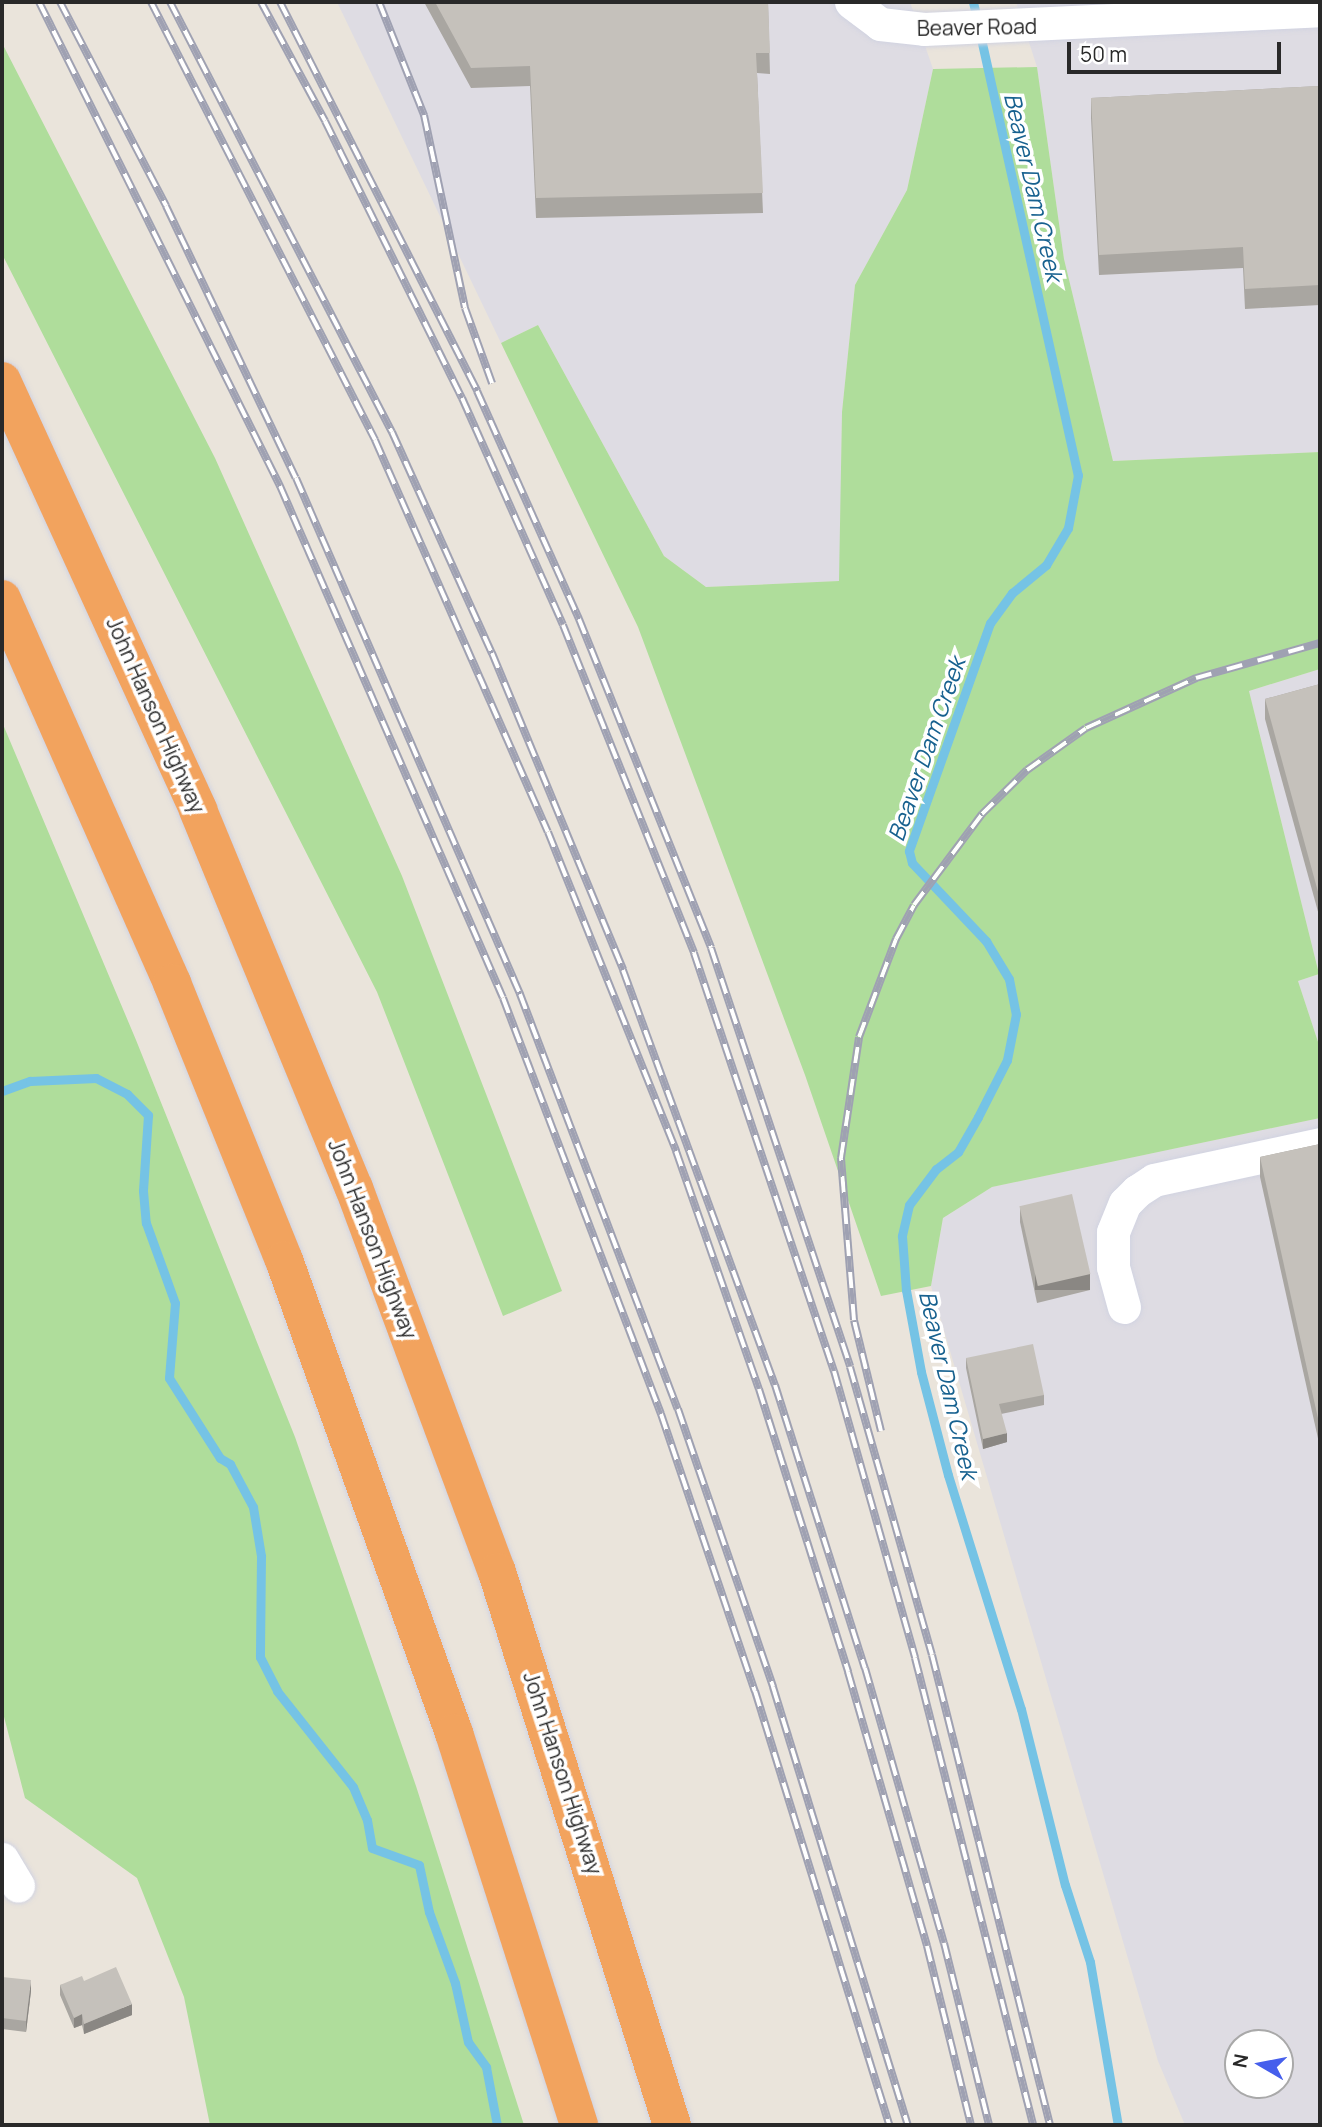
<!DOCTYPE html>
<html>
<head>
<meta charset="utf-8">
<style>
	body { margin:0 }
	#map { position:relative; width:1322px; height:2127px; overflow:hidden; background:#eae4db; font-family:Manrope,sans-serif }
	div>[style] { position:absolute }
	.industrial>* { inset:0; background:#dedce3 }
	.green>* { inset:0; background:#afdd9b }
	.stream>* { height:9px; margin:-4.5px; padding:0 4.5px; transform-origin:4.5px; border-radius:4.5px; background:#75c3e5 }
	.roads { filter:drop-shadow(0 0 2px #d1d3e1) drop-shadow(0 0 2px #d1d3e1) }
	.minor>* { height:33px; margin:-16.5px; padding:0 16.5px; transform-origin:16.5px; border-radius:16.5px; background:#fff }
	.motorway>* { height:38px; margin:-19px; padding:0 19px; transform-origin:19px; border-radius:19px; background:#f2a35e }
	.rail>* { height:8px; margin-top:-4px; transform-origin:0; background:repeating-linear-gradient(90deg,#fff 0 16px,#9fa1b2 0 32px); box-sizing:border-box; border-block:2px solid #9fa1b2 }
	.wall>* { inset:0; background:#a9a6a1 }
	.shaded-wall>* { inset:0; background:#8a8783; transform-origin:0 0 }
	.building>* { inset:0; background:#c5c1bb; transform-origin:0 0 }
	span { translate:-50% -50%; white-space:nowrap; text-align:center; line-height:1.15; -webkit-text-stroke:7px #fff; paint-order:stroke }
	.street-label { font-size:21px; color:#292929 }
	.water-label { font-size:23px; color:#17618f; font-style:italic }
	.frame { position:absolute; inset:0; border:4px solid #292929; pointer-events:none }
	.north { position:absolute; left:1224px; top:2029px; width:70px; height:70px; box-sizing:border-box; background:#fff; border:2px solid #a9a9a9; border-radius:50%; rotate:280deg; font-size:19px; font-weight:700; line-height:28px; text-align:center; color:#292929 }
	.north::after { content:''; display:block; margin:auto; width:24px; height:32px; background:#465fec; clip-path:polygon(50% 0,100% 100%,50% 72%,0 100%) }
	.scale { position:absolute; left:1067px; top:42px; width:214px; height:32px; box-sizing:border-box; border:4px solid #292929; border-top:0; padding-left:9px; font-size:21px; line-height:24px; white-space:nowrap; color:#292929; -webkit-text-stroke:5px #fff; paint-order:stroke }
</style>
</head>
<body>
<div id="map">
	<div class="industrial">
		<div style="clip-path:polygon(337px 2px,910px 2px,933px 69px,907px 190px,855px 285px,842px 412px,840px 581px,706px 587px,664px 556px,538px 325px,501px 343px)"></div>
		<div style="clip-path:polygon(1016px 2px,1320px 2px,1320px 452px,1113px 461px,1064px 259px,1037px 67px)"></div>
		<div style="clip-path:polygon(1320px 669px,1320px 1048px,1298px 981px,1319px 974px,1249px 691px)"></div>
		<div style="clip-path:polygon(evenodd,1320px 1118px,1320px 2125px,1185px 2125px,1158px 2061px,931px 1286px,943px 1218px,992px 1187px,1320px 1118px,1238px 2043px,1280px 2043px,1280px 2085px,1238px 2085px,1238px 2043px)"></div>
	</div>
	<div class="green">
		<div style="clip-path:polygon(2px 43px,215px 458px,402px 876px,562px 1291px,503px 1316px,377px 992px,2px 254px)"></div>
		<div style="clip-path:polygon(1037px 67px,1064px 259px,1113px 461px,1320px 452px,1320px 669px,1249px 691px,1319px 974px,1298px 981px,1320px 1048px,1320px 1118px,992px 1187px,943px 1218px,931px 1286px,881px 1296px,805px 1075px,638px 627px,501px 343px,538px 325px,664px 556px,706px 587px,839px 581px,842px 412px,855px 285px,907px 190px,933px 69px)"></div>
		<div style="clip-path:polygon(2px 722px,136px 1040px,295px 1437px,416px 1786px,524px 2125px,210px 2125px,184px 1997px,137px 1878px,25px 1798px,2px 1709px)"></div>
	</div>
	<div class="stream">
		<div style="left:973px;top:2px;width:18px;rotate:77deg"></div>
		<div style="left:980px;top:34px;width:452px;rotate:77.5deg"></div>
		<div style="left:1078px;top:475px;width:54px;rotate:100.7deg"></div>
		<div style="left:1068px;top:528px;width:43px;rotate:120.7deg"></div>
		<div style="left:1046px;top:565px;width:44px;rotate:140.5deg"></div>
		<div style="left:1012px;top:593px;width:37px;rotate:126deg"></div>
		<div style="left:990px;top:623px;width:242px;rotate:109.6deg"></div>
		<div style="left:909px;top:851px;width:12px;rotate:76deg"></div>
		<div style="left:912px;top:863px;width:108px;rotate:46.5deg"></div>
		<div style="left:986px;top:941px;width:44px;rotate:58.8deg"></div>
		<div style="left:1009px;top:979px;width:36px;rotate:79deg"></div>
		<div style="left:1016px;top:1014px;width:47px;rotate:101.1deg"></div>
		<div style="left:1007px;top:1060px;width:64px;rotate:117deg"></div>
		<div style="left:978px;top:1117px;width:40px;rotate:119.7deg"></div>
		<div style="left:958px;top:1152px;width:28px;rotate:142deg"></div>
		<div style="left:936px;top:1169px;width:45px;rotate:126.9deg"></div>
		<div style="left:909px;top:1205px;width:32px;rotate:103deg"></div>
		<div style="left:902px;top:1236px;width:54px;rotate:85.8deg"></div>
		<div style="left:906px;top:1290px;width:83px;rotate:79.6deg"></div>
		<div style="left:921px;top:1372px;width:106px;rotate:75.3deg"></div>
		<div style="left:948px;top:1475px;width:245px;rotate:72.7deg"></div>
		<div style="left:1021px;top:1709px;width:181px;rotate:76deg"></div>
		<div style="left:1065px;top:1885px;width:81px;rotate:72deg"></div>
		<div style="left:1090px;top:1962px;width:165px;rotate:80.3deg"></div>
		<div style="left:2px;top:1091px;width:30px;rotate:-20deg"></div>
		<div style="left:30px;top:1081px;width:66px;rotate:-2.6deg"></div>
		<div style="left:96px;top:1078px;width:35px;rotate:27deg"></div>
		<div style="left:127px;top:1094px;width:30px;rotate:45deg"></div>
		<div style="left:148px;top:1115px;width:76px;rotate:93.8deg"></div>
		<div style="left:143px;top:1191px;width:32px;rotate:85deg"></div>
		<div style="left:146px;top:1223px;width:85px;rotate:70.1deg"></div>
		<div style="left:175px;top:1303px;width:75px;rotate:94.6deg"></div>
		<div style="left:169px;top:1378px;width:95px;rotate:57.5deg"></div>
		<div style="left:220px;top:1458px;width:12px;rotate:31deg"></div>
		<div style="left:230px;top:1464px;width:49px;rotate:61.9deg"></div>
		<div style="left:253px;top:1507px;width:50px;rotate:80.7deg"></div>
		<div style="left:261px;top:1556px;width:101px;rotate:90.6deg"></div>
		<div style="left:260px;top:1657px;width:38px;rotate:63deg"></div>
		<div style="left:277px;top:1691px;width:122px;rotate:51.6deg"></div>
		<div style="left:353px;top:1787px;width:36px;rotate:67deg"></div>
		<div style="left:367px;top:1820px;width:28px;rotate:80deg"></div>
		<div style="left:372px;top:1848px;width:50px;rotate:19.9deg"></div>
		<div style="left:419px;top:1865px;width:48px;rotate:78deg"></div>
		<div style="left:429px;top:1912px;width:76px;rotate:69.9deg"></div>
		<div style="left:455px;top:1983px;width:60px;rotate:77.6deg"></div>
		<div style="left:468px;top:2042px;width:31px;rotate:54deg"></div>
		<div style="left:486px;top:2067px;width:59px;rotate:79.3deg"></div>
	</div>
	<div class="roads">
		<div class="minor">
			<div style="left:851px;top:2px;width:36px;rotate:37deg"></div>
			<div style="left:880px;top:24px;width:44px;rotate:6.5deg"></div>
			<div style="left:924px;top:29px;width:396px;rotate:-2.7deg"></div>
			<div style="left:1124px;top:1307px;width:41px;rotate:-105.4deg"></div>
			<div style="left:1113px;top:1267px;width:35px;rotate:-90deg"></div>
			<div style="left:1113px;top:1232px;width:31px;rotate:-68deg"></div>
			<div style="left:1125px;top:1203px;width:17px;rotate:-45deg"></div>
			<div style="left:1137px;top:1191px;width:20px;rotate:-33deg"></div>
			<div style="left:1154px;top:1180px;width:170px;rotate:-12.2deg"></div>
			<div style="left:2px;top:1859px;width:31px;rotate:59deg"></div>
		</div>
		<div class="motorway">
			<div style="left:2px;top:381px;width:472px;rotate:65.4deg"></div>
			<div style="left:198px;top:810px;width:409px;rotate:67.6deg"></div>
			<div style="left:354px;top:1188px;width:410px;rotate:69.6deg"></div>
			<div style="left:497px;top:1572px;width:580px;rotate:72.44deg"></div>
			<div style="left:2px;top:599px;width:420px;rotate:66.1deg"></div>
			<div style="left:172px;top:983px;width:299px;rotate:68deg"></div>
			<div style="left:284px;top:1260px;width:503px;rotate:70.23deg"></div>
			<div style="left:454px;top:1733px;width:411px;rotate:72.3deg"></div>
		</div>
	</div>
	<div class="rail">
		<div style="left:39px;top:2px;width:541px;rotate:63.53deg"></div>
		<div style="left:280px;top:486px;width:558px;rotate:66.46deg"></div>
		<div style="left:503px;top:998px;width:445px;rotate:69.2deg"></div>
		<div style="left:661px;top:1414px;width:293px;rotate:71.3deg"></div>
		<div style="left:755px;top:1691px;width:454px;rotate:72.8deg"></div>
		<div style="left:60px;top:2px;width:230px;rotate:62.5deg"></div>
		<div style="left:166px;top:206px;width:301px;rotate:64.5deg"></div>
		<div style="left:296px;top:478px;width:563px;rotate:66.53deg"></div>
		<div style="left:520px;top:994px;width:444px;rotate:69.2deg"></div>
		<div style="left:678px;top:1409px;width:294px;rotate:71.1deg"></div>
		<div style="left:773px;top:1687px;width:458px;rotate:72.9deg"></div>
		<div style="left:151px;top:2px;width:492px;rotate:62.9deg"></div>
		<div style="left:375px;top:440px;width:428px;rotate:66.2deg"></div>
		<div style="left:548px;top:832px;width:344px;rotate:68.1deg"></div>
		<div style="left:676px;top:1151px;width:252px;rotate:70.8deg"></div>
		<div style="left:759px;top:1389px;width:297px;rotate:72.5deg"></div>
		<div style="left:848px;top:1672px;width:285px;rotate:73.9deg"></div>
		<div style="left:927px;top:1946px;width:184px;rotate:76.2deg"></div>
		<div style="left:170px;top:2px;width:484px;rotate:62.7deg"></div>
		<div style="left:392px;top:432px;width:243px;rotate:65.7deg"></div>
		<div style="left:492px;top:653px;width:343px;rotate:67.5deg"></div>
		<div style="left:623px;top:970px;width:442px;rotate:69.9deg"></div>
		<div style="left:775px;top:1385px;width:297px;rotate:72.4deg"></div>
		<div style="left:865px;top:1668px;width:286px;rotate:74deg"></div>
		<div style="left:944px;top:1943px;width:187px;rotate:76.1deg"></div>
		<div style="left:261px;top:2px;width:135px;rotate:61.7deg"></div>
		<div style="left:325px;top:121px;width:309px;rotate:63.7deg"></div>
		<div style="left:462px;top:398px;width:248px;rotate:66deg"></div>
		<div style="left:563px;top:625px;width:353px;rotate:68.2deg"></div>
		<div style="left:694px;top:953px;width:441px;rotate:71.5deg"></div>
		<div style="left:834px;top:1371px;width:298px;rotate:74.2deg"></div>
		<div style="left:915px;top:1658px;width:482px;rotate:75.8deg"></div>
		<div style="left:280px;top:2px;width:436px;rotate:63.1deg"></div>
		<div style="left:477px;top:391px;width:250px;rotate:65.9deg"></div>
		<div style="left:579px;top:619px;width:354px;rotate:68.1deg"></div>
		<div style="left:711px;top:948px;width:441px;rotate:71.6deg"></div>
		<div style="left:850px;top:1367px;width:299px;rotate:74.1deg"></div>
		<div style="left:932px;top:1655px;width:485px;rotate:75.9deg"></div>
		<div style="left:379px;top:2px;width:122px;rotate:68.3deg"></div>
		<div style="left:424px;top:115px;width:197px;rotate:78deg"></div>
		<div style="left:465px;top:308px;width:80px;rotate:70.2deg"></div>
		<div style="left:881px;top:1431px;width:114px;rotate:-103.7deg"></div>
		<div style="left:854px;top:1320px;width:163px;rotate:-94.6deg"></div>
		<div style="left:841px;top:1158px;width:122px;rotate:-81.5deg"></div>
		<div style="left:859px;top:1037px;width:105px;rotate:-69.3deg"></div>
		<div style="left:896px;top:939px;width:38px;rotate:-62deg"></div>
		<div style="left:914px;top:905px;width:114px;rotate:-53.2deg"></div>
		<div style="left:982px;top:814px;width:63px;rotate:-44.4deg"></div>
		<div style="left:1027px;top:770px;width:72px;rotate:-35.4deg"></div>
		<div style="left:1086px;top:728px;width:121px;rotate:-24.4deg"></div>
		<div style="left:1196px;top:678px;width:129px;rotate:-15.8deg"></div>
	</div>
	<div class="wall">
		<div style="clip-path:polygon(424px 2px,768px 2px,770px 74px,757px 73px,763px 213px,536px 218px,530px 86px,471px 88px)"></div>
		<div style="clip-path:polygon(1320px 86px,1320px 305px,1245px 309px,1243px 268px,1099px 275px,1091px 118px,1091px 98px)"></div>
		<div style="clip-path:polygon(1320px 684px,1320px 919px,1265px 719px,1265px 699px)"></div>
		<div style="clip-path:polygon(1320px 1144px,1320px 1443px,1319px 1443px,1260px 1177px,1260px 1157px)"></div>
		<div style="clip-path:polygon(1020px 1207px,1090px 1290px,1037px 1303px,1020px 1222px)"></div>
		<div style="clip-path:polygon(966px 1358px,1044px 1395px,1044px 1405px,1001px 1414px,1007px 1442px,983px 1449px,966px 1368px)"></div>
		<div style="clip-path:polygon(2px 1977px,31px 1991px,26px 2032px,2px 2029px)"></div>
		<div style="clip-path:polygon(84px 1981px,132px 2015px,84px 2034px,82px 2025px,74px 2028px,60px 1995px,60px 1985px)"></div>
	</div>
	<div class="shaded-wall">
		<div style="left:1090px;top:1274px;width:16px;height:55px;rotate:90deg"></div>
		<div style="clip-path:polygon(1007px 1433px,1007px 1442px,983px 1449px,983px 1439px)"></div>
		<div style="clip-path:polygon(31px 1980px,31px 1991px,26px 2032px,26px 2021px)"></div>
		<div style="clip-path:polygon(132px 2004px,132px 2015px,84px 2034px,84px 2024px)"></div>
		<div style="clip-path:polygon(82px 2014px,82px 2025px,74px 2028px,74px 2018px)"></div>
	</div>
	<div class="building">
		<div style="clip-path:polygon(435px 2px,768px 2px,770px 53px,756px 53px,763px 193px,536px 198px,530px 66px,471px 68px)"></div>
		<div style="clip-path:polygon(1320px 86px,1320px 285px,1245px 289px,1243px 247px,1099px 255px,1091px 98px)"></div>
		<div style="clip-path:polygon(1320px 684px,1320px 899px,1265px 699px)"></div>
		<div style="clip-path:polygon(1320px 1144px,1320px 1423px,1319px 1423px,1260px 1157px)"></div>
		<div style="left:1072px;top:1194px;width:82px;height:54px;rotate:77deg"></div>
		<div style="clip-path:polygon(1033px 1344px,1044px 1395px,999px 1404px,1007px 1433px,983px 1439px,966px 1358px)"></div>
		<div style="clip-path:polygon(116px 1967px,132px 2004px,84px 2024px,82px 2014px,74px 2018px,60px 1985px,82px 1976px,84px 1981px)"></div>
		<div style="clip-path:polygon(2px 1977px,31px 1980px,26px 2021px,2px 2018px)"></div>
	</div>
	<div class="street-label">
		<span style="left:977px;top:27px;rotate:-1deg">Beaver Road</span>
		<span style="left:156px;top:715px;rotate:66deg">John Hanson Highway</span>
		<span style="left:373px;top:1239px;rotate:69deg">John Hanson Highway</span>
		<span style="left:563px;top:1773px;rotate:72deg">John Hanson Highway</span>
	</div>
	<div class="water-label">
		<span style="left:1034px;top:187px;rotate:77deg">Beaver Dam Creek</span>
		<span style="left:926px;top:749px;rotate:-71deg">Beaver Dam Creek</span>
		<span style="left:949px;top:1385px;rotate:77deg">Beaver Dam Creek</span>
	</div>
	<div class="frame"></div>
	<div class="north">N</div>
	<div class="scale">50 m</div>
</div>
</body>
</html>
